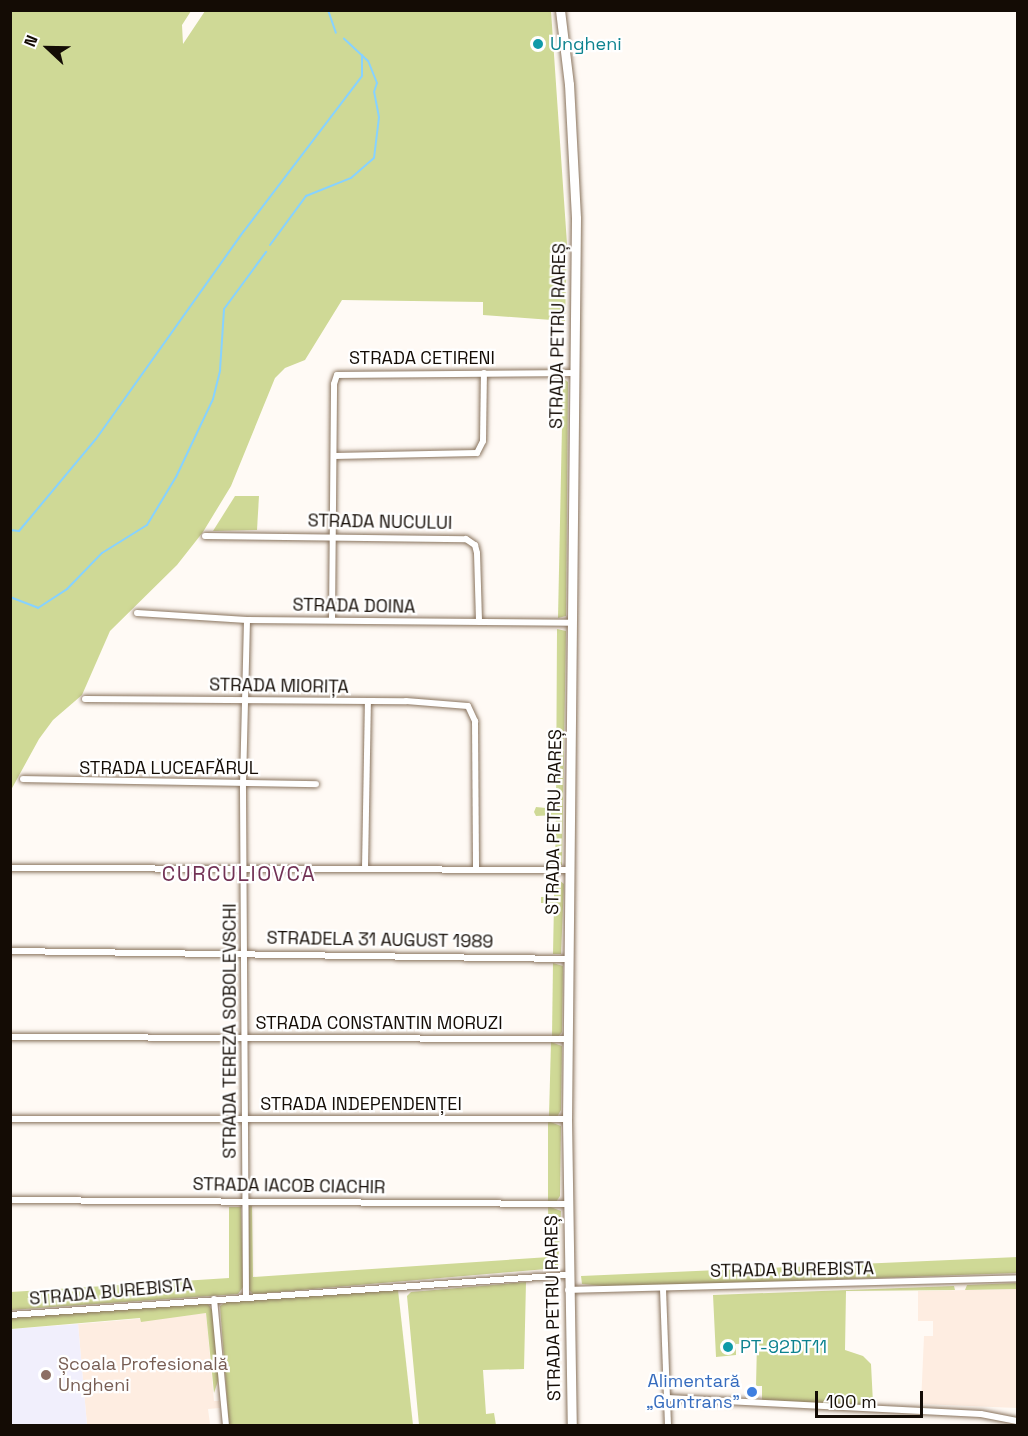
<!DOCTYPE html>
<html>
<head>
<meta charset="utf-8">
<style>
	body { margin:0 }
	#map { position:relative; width:1028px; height:1436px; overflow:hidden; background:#fffaf5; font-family:"Space Grotesk",sans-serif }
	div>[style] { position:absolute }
	.industrial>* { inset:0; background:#feede1 }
	.education>* { inset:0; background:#f1effc }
	.green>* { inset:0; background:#cfd996 }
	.stream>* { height:2px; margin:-1px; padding:0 1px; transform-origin:1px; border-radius:1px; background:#87d2ff }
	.roads { filter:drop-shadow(0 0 2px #89735d) drop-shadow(0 0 2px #89735d) }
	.minor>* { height:6px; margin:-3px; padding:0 3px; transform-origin:3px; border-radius:3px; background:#fff }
	.secondary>* { height:9px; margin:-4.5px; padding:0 4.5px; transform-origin:4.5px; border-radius:4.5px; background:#fff }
	.dots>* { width:16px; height:16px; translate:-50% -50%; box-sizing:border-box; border:3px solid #fff; border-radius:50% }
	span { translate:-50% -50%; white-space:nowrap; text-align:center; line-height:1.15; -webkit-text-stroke:4.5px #fff; paint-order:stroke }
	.culture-label { font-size:18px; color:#0d838f }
	.left { translate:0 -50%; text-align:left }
	.street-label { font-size:18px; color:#140c05 }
	.education-label { font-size:18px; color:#785e54 }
	.shop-label { font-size:18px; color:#366cbe }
	.right { translate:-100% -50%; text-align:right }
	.quarter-label { font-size:21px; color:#723255; letter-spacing:1.5px }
	.frame { position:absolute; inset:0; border:12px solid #140c05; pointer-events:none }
	.north { position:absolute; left:18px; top:18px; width:60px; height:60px; -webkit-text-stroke:4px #fff; paint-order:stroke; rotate:292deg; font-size:16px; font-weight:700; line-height:24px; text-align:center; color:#140c05 }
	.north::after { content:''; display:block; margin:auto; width:21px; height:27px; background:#140c05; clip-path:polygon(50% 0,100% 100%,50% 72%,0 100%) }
	.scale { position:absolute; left:815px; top:1391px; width:108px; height:27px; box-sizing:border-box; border:3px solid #140c05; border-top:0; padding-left:8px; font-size:18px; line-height:21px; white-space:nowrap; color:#140c05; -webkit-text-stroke:4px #fff; paint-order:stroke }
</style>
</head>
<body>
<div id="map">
	<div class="industrial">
		<div style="clip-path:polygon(1017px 1289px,1017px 1408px,921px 1404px,924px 1336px,933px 1336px,933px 1321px,918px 1321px,918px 1291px)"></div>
		<div style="clip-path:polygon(206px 1313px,214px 1401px,219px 1401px,220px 1408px,208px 1409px,210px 1424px,87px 1425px,78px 1324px)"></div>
	</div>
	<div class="education">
		<div style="clip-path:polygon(78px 1324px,87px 1425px,11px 1426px,11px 1329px)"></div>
	</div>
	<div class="green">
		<div style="clip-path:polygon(11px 10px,191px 11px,182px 25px,183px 44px,205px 11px,551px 11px,567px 244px,565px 321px,483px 315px,483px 302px,342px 300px,305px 360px,285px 368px,275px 378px,231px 486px,203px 532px,177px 565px,110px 631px,82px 695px,53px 720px,39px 739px,11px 790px)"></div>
		<div style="clip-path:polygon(563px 378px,568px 382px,566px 616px,558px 618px)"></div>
		<div style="clip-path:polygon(235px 496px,259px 496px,257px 530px,213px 531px)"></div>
		<div style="clip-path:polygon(557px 629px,566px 631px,562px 865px,555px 865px,556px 815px,536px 816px,534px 812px,536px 807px,556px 809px)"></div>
		<div style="clip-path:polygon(554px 876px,564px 884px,561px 954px,553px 954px,554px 903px,541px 903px,541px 897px,554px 897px)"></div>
		<div style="clip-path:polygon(553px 963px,563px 966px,562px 1032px,558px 1037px,552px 1037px)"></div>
		<div style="clip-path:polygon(551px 1042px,562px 1046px,561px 1110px,557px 1117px,549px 1116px)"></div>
		<div style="clip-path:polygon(548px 1121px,561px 1126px,560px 1196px,556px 1202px,548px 1201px)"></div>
		<div style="clip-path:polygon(249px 1206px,252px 1206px,253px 1277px,549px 1257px,548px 1206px,561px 1211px,558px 1268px,253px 1294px,249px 1290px)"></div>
		<div style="clip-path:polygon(229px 1207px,241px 1207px,243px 1287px,238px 1294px,11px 1310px,11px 1292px,229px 1278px)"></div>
		<div style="clip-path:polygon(1018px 1257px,1017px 1273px,616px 1287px,582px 1284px,581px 1276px)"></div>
		<div style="clip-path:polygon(526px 1282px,524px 1369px,483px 1370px,486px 1414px,494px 1413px,496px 1425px,419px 1425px,407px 1296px,411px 1292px)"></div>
		<div style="clip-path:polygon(1017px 1283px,1017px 1289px,965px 1290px,967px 1285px)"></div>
		<div style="clip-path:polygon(954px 1286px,955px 1290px,846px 1291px,845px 1350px,863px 1356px,871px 1364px,873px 1403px,862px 1403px,862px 1406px,762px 1400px,762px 1386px,756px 1386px,757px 1343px,736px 1344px,736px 1355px,716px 1357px,713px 1295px)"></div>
		<div style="clip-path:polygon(398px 1290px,413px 1425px,229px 1425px,220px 1306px,226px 1302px)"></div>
		<div style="clip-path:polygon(200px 1303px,208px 1304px,213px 1311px,219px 1378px,214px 1393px,206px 1313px,141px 1322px,140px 1318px,11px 1329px,11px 1318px)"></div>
	</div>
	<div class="stream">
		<div style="left:328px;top:10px;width:24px;rotate:71deg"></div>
		<div style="left:270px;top:245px;width:61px;rotate:-53.7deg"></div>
		<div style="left:306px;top:196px;width:48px;rotate:-21.8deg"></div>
		<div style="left:351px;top:178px;width:30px;rotate:-41deg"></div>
		<div style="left:374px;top:158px;width:41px;rotate:-83deg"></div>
		<div style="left:379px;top:117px;width:25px;rotate:-101deg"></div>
		<div style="left:374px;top:92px;width:9px;rotate:-72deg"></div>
		<div style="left:377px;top:83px;width:24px;rotate:-112deg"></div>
		<div style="left:368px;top:61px;width:33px;rotate:-137deg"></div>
		<div style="left:10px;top:530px;width:9px;rotate:6deg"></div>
		<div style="left:19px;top:531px;width:120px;rotate:-50.1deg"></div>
		<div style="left:96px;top:439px;width:255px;rotate:-54.6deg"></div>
		<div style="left:244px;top:231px;width:195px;rotate:-52.7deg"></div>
		<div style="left:362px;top:76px;width:21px;rotate:-90deg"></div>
		<div style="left:10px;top:597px;width:30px;rotate:21deg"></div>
		<div style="left:38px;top:608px;width:35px;rotate:-33deg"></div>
		<div style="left:67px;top:589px;width:50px;rotate:-45.8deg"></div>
		<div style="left:102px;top:553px;width:53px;rotate:-31.9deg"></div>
		<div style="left:147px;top:525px;width:56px;rotate:-58.9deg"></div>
		<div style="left:176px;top:477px;width:86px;rotate:-64.6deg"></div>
		<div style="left:213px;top:399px;width:30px;rotate:-76deg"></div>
		<div style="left:220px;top:370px;width:61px;rotate:-86.2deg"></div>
		<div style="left:224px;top:309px;width:71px;rotate:-53.6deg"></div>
	</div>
	<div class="roads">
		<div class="minor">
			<div style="left:334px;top:456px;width:143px;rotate:-1.2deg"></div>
			<div style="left:477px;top:453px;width:13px;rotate:-63deg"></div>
			<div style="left:483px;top:441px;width:68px;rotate:-89.2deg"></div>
			<div style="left:205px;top:536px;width:261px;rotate:0.7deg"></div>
			<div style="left:466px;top:539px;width:11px;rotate:34deg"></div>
			<div style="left:475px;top:545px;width:8px;rotate:76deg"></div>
			<div style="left:477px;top:553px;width:69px;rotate:88.3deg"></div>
			<div style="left:137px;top:613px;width:110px;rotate:3.6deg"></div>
			<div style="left:247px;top:620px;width:325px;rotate:0.5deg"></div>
			<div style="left:332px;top:620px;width:236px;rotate:-89.5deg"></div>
			<div style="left:334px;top:384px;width:9px;rotate:-72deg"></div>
			<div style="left:337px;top:375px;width:237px;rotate:-0.5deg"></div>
			<div style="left:85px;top:699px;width:321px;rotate:0.4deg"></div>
			<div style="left:406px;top:701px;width:62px;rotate:4.6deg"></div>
			<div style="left:468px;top:706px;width:17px;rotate:65deg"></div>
			<div style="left:475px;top:721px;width:149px;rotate:89.6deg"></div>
			<div style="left:23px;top:779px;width:293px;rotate:1deg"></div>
			<div style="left:10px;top:868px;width:560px;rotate:0.2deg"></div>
			<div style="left:365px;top:869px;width:167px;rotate:-89deg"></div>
			<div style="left:10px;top:951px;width:559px;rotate:0.82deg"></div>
			<div style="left:10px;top:1037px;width:558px;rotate:0.21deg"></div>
			<div style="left:10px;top:1119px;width:557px"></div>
			<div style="left:10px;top:1200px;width:557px;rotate:0.41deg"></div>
			<div style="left:663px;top:1289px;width:137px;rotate:87.9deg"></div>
			<div style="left:568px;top:1290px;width:450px;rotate:-1.5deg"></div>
			<div style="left:246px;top:1297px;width:513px;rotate:-90.34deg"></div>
			<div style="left:243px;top:784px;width:164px;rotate:-88.6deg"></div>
			<div style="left:214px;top:1299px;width:128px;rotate:84.6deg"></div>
			<div style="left:10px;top:1315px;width:558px;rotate:-4.11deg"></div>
			<div style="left:667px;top:1398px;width:314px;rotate:2.9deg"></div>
			<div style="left:981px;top:1414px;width:38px;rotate:11deg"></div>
		</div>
		<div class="secondary">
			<div style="left:560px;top:10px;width:75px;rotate:83.1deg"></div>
			<div style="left:569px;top:84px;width:134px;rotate:87deg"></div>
			<div style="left:576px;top:218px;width:901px;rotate:90.57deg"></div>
			<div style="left:567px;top:1119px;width:307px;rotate:89.1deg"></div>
		</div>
	</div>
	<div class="dots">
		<div style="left:538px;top:44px;background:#0f9aa8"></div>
		<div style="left:728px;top:1347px;background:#0f9aa8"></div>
		<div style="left:46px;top:1375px;background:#8d6e63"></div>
		<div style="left:752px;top:1392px;background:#3f7fe0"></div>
	</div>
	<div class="culture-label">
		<span class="left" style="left:550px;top:44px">Ungheni</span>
		<span class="left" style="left:740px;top:1347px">PT-92DT11</span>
	</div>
	<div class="street-label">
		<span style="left:558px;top:336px;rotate:-89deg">STRADA PETRU RAREȘ</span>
		<span style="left:422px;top:358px">STRADA CETIRENI</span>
		<span style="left:380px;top:522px;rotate:1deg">STRADA NUCULUI</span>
		<span style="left:354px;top:606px;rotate:1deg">STRADA DOINA</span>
		<span style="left:279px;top:686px;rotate:1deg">STRADA MIORIȚA</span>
		<span style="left:169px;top:768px">STRADA LUCEAFĂRUL</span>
		<span style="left:554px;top:822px;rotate:-89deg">STRADA PETRU RAREȘ</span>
		<span style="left:380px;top:940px;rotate:1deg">STRADELA 31 AUGUST 1989</span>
		<span style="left:379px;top:1023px">STRADA CONSTANTIN MORUZI</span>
		<span style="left:230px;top:1031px;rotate:-90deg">STRADA TEREZA SOBOLEVSCHI</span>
		<span style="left:361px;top:1104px">STRADA INDEPENDENȚEI</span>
		<span style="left:289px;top:1186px;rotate:1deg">STRADA IACOB CIACHIR</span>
		<span style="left:792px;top:1270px;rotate:-1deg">STRADA BUREBISTA</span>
		<span style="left:111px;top:1292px;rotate:-5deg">STRADA BUREBISTA</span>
		<span style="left:553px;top:1308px;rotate:-91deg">STRADA PETRU RAREȘ</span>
	</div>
	<div class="education-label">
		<span class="left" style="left:58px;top:1375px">Școala Profesională<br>Ungheni</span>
	</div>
	<div class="shop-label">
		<span class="right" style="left:740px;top:1392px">Alimentară<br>„Guntrans”</span>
	</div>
	<div class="quarter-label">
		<span style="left:239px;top:874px">CURCULIOVCA</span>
	</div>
	<div class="frame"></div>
	<div class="north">N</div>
	<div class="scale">100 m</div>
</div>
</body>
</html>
